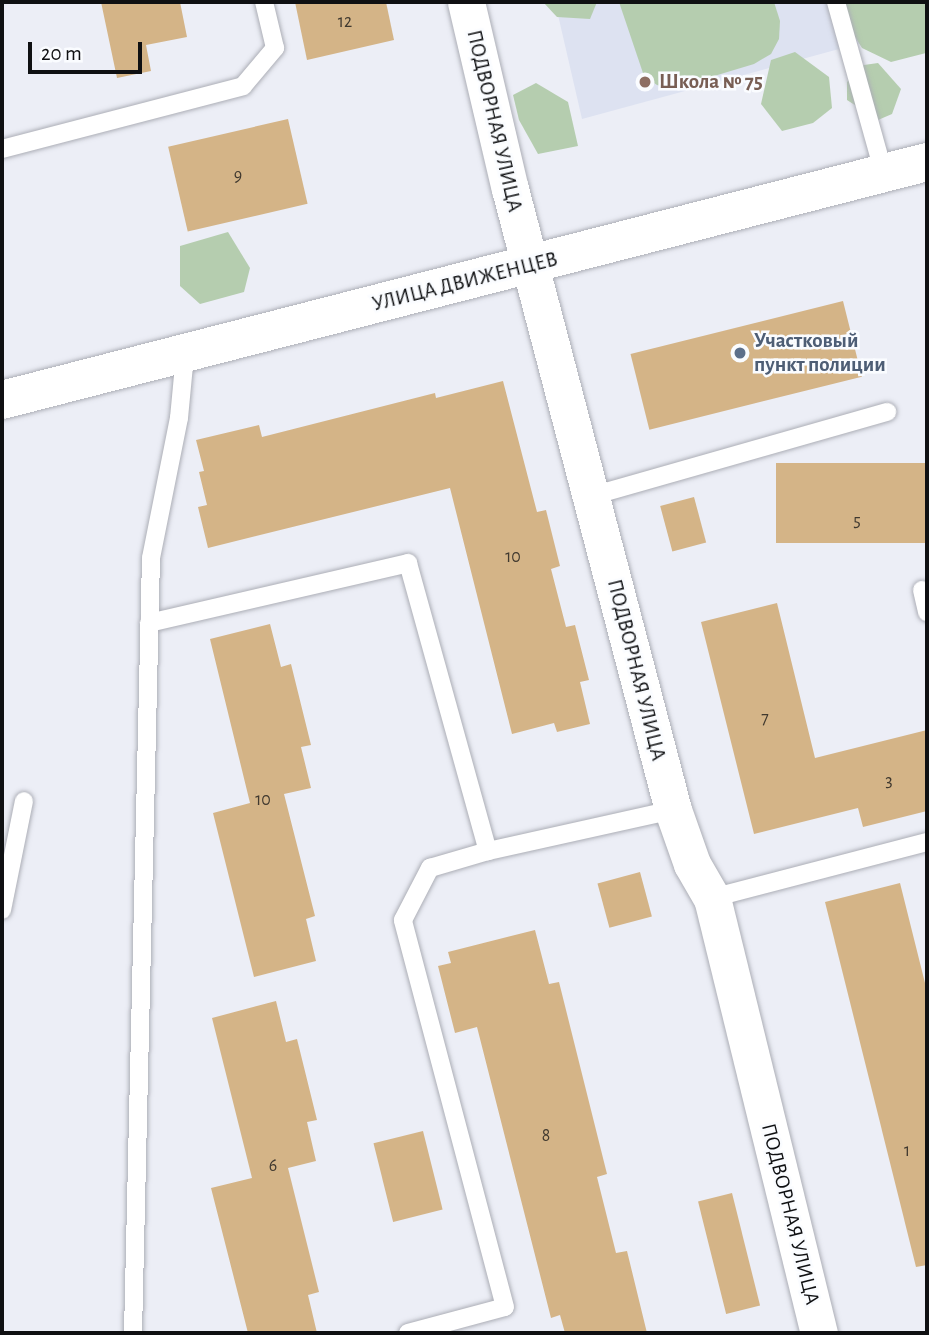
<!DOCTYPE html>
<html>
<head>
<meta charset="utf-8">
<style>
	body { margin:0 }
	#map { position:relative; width:929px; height:1335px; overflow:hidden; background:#eceef6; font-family:"Alegreya Sans",sans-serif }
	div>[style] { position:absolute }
	.built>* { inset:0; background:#dde2f1 }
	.green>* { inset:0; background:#b5cdaf }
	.building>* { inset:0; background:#d4b487; transform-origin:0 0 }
	.roads { filter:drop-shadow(0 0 2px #acaeb6) drop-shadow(0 0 2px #acaeb6) }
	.service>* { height:18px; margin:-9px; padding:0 9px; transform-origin:9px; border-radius:9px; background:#fff }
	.minor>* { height:37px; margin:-18.5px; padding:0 18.5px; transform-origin:18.5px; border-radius:18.5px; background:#fff }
	.tertiary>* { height:38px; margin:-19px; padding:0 19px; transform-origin:19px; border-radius:19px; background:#fff }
	.dots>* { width:19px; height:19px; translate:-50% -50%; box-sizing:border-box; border:4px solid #fafcff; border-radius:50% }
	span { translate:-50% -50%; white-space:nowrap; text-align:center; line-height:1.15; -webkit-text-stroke:5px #fafcff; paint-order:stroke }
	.number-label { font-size:18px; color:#40392f }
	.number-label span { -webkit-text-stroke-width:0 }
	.education-label { font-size:21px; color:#785e54; font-weight:700 }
	.left { translate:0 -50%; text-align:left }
	.street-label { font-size:21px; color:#0f1012 }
	.service-label { font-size:21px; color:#4e5e75; font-weight:700 }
	.frame { position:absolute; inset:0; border:4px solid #0f1012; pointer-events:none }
	.scale { position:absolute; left:28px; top:42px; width:114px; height:32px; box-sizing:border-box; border:4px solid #0f1012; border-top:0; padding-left:9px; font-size:21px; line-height:24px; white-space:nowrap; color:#0f1012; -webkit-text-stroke:5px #fafcff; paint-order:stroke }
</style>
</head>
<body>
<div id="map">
	<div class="built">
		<div style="clip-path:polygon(555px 2px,927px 2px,927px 25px,582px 119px)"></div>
	</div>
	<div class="green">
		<div style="clip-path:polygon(543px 2px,597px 2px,590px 19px,557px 17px)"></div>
		<div style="clip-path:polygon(619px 2px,774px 2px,780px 21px,779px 39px,771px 54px,754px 64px,671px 89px,657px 85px,644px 76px)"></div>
		<div style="clip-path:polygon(842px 2px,927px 2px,926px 53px,891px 62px,862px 48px,849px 27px,831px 20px)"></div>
		<div style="clip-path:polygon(795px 52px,829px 77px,832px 108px,813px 123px,782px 131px,761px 104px,771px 60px)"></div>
		<div style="clip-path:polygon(878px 63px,901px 89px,892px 114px,878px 120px,847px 100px,847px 82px,864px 65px)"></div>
		<div style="clip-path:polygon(536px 83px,568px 102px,578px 146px,538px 154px,519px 120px,513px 95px)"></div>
		<div style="clip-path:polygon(228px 232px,250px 268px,244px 292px,200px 304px,180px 286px,180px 246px)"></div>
	</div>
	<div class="building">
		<div style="clip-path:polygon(101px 2px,180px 2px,187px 37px,146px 45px,151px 71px,117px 78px)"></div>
		<div style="clip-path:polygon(295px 2px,386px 2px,394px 40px,307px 60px)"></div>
		<div style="left:288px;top:119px;width:87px;height:123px;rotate:77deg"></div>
		<div style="left:843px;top:301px;width:78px;height:219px;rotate:76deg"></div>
		<div style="clip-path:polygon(503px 381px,537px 512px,546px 510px,560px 566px,551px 569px,566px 627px,575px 625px,589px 680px,580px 682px,590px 724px,557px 732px,554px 723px,512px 734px,450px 488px,208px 548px,198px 507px,207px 505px,199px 472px,204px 471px,196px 440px,259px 425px,262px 437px,435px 393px,436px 398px)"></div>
		<div style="left:927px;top:463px;width:80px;height:151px;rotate:90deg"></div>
		<div style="left:694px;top:497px;width:47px;height:35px;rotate:75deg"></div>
		<div style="clip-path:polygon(777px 603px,815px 758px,927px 730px,927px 811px,863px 827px,858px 808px,754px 834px,701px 622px)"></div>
		<div style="clip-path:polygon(270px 624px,281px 667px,291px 664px,311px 745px,301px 747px,311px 788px,284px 794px,315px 916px,306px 919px,316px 961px,254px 977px,213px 813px,250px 803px,210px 639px)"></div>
		<div style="left:640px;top:872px;width:46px;height:44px;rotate:75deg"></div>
		<div style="clip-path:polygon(900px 883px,927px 991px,927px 1265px,916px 1267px,825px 902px)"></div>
		<div style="clip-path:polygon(535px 930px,549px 984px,559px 982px,607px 1174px,597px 1177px,616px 1253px,627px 1251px,647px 1333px,565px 1333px,560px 1315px,551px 1318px,477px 1027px,455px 1033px,438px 966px,451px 963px,448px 952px)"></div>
		<div style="clip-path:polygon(276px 1001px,286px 1042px,297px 1039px,317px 1120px,307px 1122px,316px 1161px,288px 1168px,319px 1292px,308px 1295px,317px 1333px,248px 1333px,211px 1188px,252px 1178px,212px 1018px)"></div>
		<div style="left:423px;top:1131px;width:81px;height:51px;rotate:76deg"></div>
		<div style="left:732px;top:1193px;width:116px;height:35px;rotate:76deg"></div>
	</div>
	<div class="roads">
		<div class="service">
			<div style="left:836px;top:2px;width:179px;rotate:74.4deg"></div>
			<div style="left:2px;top:149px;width:249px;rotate:-14.6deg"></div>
			<div style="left:243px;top:86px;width:50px;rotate:-49.9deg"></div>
			<div style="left:275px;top:48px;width:47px;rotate:-103.4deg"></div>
			<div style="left:592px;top:496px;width:307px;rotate:-15.9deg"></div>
			<div style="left:922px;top:590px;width:23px;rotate:77deg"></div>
			<div style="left:149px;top:623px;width:266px;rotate:-13deg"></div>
			<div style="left:408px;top:563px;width:299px;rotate:74.5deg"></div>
			<div style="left:712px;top:898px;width:222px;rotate:-14.6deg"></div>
			<div style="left:2px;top:910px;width:111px;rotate:-78.6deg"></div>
			<div style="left:133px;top:1333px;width:775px;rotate:-88.67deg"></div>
			<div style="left:151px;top:558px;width:143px;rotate:-78.7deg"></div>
			<div style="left:179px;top:418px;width:64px;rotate:-84.6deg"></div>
			<div style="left:408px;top:1333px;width:100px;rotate:-15deg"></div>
			<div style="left:505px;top:1307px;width:400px;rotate:-104.8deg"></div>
			<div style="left:403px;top:920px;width:59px;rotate:-62.6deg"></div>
			<div style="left:430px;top:868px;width:60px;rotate:-16.3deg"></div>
			<div style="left:488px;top:851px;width:189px;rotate:-12.5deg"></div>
		</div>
		<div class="minor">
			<div style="left:466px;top:2px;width:192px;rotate:76.8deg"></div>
			<div style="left:510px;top:189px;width:642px;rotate:75.29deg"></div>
			<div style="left:673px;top:810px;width:57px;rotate:70.6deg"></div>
			<div style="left:692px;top:864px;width:39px;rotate:60deg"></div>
			<div style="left:712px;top:898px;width:448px;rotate:76.2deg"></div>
		</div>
		<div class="tertiary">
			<div style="left:2px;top:400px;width:955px;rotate:-14.43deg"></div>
		</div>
	</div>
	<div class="dots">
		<div style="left:645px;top:82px;background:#8d6e63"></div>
		<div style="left:740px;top:353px;background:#5c6f8a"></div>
	</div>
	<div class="number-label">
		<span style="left:345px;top:22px">12</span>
		<span style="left:238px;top:176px">9</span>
		<span style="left:857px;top:521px">5</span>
		<span style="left:513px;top:557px">10</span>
		<span style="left:765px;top:719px">7</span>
		<span style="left:889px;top:781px">3</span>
		<span style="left:263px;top:800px">10</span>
		<span style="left:546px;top:1136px">8</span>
		<span style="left:907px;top:1151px">1</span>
		<span style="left:273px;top:1166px">6</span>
	</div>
	<div class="education-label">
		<span class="left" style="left:659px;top:82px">Школа № 75</span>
	</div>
	<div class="street-label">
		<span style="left:494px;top:121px;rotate:77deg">ПОДВОРНАЯ УЛИЦА</span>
		<span style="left:465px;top:282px;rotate:-14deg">УЛИЦА ДВИЖЕНЦЕВ</span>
		<span style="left:636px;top:670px;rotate:76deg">ПОДВОРНАЯ УЛИЦА</span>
		<span style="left:790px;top:1214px;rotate:76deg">ПОДВОРНАЯ УЛИЦА</span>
	</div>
	<div class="service-label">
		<span class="left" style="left:754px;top:353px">Участковый<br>пункт полиции</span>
	</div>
	<div class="frame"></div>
	<div class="scale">20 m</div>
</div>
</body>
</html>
